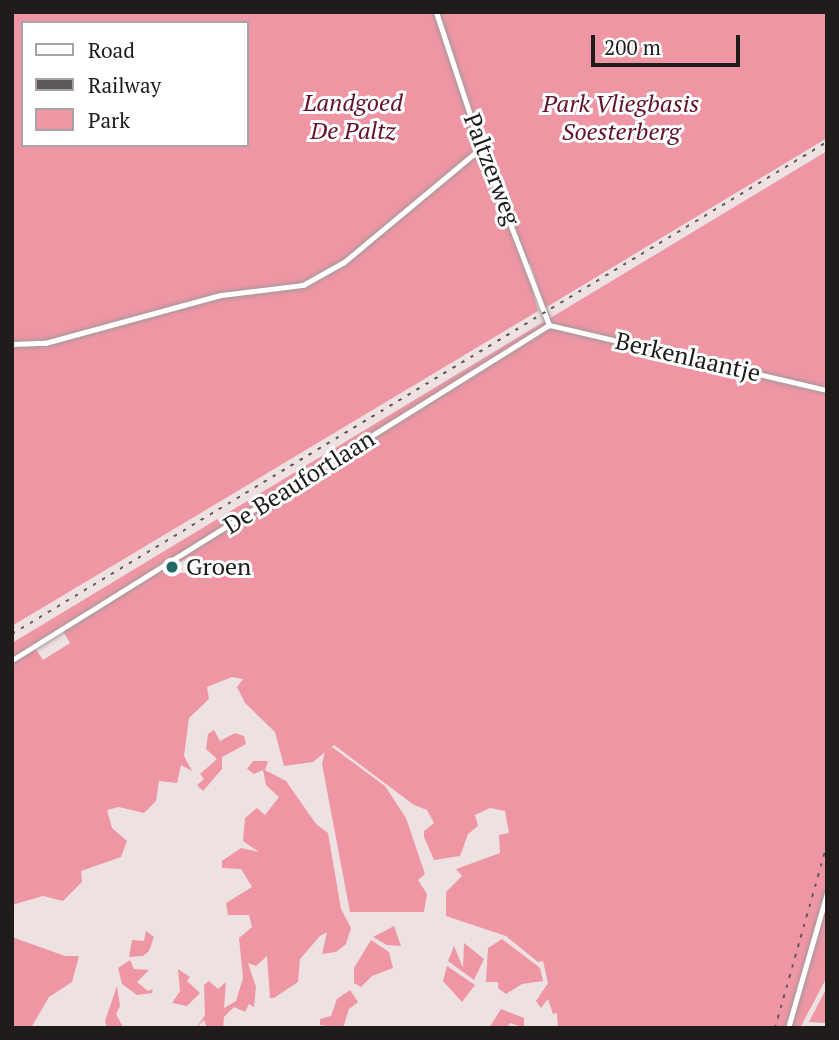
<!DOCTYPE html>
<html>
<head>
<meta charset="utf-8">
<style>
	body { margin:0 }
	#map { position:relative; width:839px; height:1040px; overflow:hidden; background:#ede1e2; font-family:"PT Serif",serif }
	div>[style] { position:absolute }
	.green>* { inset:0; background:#ef96a5 }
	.roads { filter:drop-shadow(0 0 2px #a39899) drop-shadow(0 0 2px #a39899) }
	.minor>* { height:5px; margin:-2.5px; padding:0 2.5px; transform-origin:2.5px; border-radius:2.5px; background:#fff }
	.rail>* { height:2px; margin-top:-1px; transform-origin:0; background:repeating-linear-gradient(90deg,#5e5858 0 3.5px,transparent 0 10.5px) }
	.dots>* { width:19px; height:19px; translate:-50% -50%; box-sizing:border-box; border:4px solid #fff; border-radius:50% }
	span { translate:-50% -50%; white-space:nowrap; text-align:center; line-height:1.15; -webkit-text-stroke:6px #fff; paint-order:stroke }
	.park-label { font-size:24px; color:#63132a; font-style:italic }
	.street-label { font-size:24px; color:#201c1c }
	.poi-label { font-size:24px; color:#201c1c }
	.left { translate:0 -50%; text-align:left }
	.frame { position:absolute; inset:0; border:14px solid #201c1c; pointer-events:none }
	.legend { position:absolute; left:21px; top:21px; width:228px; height:126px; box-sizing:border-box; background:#fff; border:2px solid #a6a4a4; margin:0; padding:9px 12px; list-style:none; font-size:21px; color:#201c1c }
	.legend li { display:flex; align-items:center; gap:14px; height:35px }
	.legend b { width:35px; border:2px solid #a6a4a4 }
	.scale { position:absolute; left:591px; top:35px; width:149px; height:32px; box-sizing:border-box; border:4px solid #201c1c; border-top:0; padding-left:9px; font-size:21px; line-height:24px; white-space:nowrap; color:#201c1c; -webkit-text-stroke:5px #fff; paint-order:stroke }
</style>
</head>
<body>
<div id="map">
	<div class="green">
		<div style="clip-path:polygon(evenodd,12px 12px,827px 12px,827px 138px,545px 308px,531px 265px,525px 262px,538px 311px,12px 626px,12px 12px,23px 23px,247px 23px,247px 145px,23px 145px,23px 23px)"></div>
		<div style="clip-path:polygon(evenodd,827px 151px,827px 885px,786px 1028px,558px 1028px,557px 1013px,553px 1014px,548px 999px,541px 1008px,536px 1001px,548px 983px,543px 961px,538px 962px,506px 936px,446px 916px,446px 892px,462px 876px,456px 869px,500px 853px,499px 835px,509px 833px,505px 811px,490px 808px,475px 815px,478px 826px,468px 834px,460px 856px,434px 860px,424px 837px,424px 831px,434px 823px,427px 810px,414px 805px,334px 745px,313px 762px,284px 766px,275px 732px,245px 703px,237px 687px,243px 679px,232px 677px,207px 687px,209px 699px,189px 718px,184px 756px,192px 771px,181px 765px,177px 783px,159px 781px,156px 801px,144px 813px,119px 807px,107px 810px,112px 828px,127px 841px,121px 857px,81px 871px,82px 882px,63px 901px,43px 896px,12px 905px,12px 643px,827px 151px,190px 556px,202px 573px,162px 573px,190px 556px,827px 151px,63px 631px,70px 643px,43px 660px,35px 648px,63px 631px)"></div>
		<div style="clip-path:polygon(214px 730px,220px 741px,235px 733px,244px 736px,246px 744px,222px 757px,222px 769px,203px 791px,197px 785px,204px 779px,200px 774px,217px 759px,206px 749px,208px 734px)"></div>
		<div style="clip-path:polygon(332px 747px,385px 786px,406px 818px,425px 874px,418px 880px,427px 894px,424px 912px,350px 912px,322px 764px,325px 751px)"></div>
		<div style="clip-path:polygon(253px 761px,268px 761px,265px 770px,286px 781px,316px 824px,328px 833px,341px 909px,351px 928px,346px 944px,336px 952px,322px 954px,327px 932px,320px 936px,300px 959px,298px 982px,274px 998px,270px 998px,267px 956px,256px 966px,248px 963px,256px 987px,254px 1007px,249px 1004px,245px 1012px,234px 1007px,224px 1017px,223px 1028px,207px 1028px,204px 1020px,196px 1028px,205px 1015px,204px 985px,209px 981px,218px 989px,226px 982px,224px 1008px,236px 1001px,243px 978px,239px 938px,252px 927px,249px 915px,228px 915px,226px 903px,252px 887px,241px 869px,222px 868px,222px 861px,241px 848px,259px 852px,243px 841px,245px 818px,257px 808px,265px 815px,279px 797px,266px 785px,263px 770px,254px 774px,247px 769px)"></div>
		<div style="clip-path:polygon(827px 902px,827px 977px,800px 1028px,790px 1028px)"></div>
		<div style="clip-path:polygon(394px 926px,401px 946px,387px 945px,373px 937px)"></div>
		<div style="clip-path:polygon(146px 931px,154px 937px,149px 951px,143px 956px,129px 957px,132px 940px,144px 941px)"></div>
		<div style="clip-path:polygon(12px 937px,65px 956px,79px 956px,72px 982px,49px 997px,31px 1028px,12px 1028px)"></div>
		<div style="clip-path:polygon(502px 939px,540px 968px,543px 981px,522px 984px,506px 994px,498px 988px,498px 982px,486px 982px,488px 948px)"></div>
		<div style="clip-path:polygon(371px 940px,389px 952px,393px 968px,372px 976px,361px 987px,354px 983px,354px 968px)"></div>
		<div style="clip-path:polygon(464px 943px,484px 959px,474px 980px,448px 961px,454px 946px,463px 968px)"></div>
		<div style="clip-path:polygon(130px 960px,134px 969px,149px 970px,137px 982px,148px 991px,153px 989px,152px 993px,137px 995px,122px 984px,118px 968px)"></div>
		<div style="clip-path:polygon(447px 966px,475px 985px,462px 1002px,443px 981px)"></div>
		<div style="clip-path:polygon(178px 969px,190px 977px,187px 981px,200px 993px,187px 1006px,172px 1003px,180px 991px)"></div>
		<div style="clip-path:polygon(117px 986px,120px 1006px,116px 1014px,123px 1027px,107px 1028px,105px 1021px)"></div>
		<div style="clip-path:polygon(827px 987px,827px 1023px,809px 1022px)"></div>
		<div style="clip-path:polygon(350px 990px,358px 1002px,349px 1009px,343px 1028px,320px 1025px,320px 1019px,331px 1016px,337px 999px)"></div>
		<div style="clip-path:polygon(501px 1009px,524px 1018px,524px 1028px,510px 1023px,507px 1028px,489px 1028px)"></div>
	</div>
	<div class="roads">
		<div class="minor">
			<div style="left:436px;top:12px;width:143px;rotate:71.7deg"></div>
			<div style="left:481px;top:148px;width:190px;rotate:69deg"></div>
			<div style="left:549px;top:325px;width:285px;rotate:13.2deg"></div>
			<div style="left:12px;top:344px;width:33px;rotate:-2deg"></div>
			<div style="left:45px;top:343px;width:182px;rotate:-15.3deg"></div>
			<div style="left:221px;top:295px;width:83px;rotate:-7deg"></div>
			<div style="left:303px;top:285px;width:47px;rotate:-29.3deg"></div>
			<div style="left:344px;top:262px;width:178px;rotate:-39.8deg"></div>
			<div style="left:12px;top:660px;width:633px;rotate:-31.96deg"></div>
			<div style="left:788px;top:1028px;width:141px;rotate:-73.9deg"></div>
		</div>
	</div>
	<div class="rail">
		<div style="left:12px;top:634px;width:952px;rotate:-31.12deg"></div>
		<div style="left:775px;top:1028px;width:191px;rotate:-74.2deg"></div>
	</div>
	<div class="dots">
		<div style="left:172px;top:567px;background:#206a62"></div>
	</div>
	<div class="park-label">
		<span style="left:353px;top:117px">Landgoed<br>De Paltz</span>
		<span style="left:621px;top:118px">Park Vliegbasis<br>Soesterberg</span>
	</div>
	<div class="street-label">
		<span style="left:492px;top:169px;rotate:69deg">Paltzerweg</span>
		<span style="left:688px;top:357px;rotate:13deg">Berkenlaantje</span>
		<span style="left:299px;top:482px;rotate:-32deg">De Beaufortlaan</span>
	</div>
	<div class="poi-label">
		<span class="left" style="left:186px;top:567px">Groen</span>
	</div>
	<div class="frame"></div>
	<ul class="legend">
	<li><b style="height:9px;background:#fff"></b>Road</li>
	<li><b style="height:9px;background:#5e5858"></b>Railway</li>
	<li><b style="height:19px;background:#ef96a5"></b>Park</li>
	</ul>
	<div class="scale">200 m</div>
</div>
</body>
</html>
